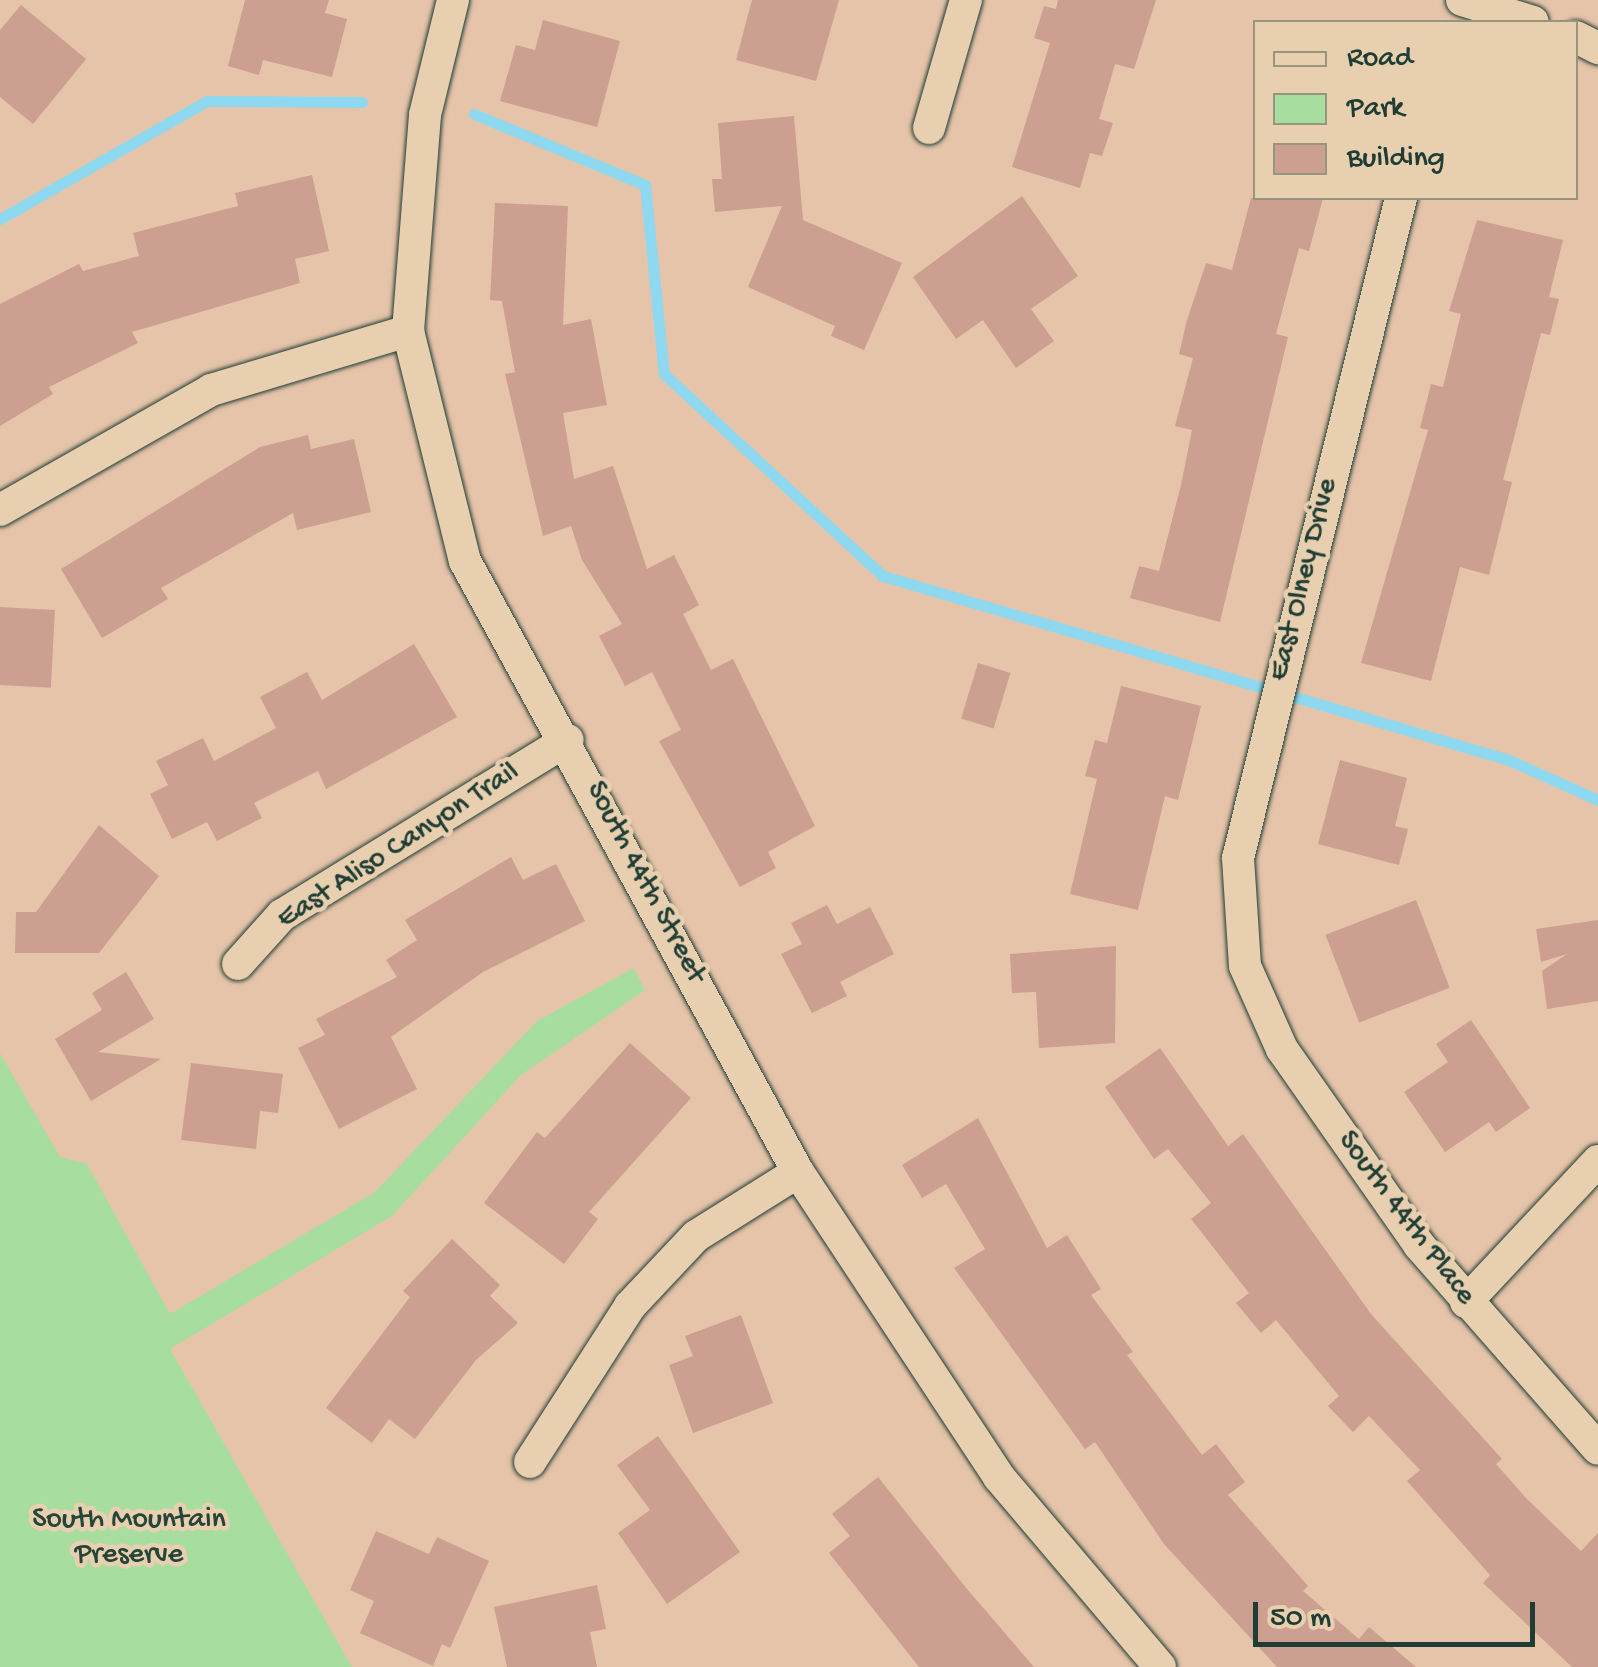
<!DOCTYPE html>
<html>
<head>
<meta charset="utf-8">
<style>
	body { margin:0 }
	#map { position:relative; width:1598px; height:1667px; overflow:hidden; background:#e6c4a9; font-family:"Gochi Hand",sans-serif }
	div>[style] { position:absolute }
	.green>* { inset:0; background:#a8dda0 }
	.stream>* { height:11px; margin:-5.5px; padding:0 5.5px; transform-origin:5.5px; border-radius:5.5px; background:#8ed8f0 }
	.building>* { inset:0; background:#cc9f90; transform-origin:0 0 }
	.roads { filter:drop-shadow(0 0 2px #1f3d34) drop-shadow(0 0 2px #1f3d34) }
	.street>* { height:32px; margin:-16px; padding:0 16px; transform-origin:16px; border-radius:16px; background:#e7cfaf }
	span { translate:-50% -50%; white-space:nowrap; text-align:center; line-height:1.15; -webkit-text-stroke:9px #e7cfaf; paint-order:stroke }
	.street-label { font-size:30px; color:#1f3d34 }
	.park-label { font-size:30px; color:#264539 }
	.legend { position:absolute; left:1253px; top:20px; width:325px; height:180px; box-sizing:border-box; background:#e7cfaf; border:2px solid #97957e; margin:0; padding:12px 18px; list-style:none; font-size:30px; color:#1f3d34 }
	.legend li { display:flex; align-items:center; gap:20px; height:50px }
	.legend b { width:50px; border:2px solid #97957e }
	.scale { position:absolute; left:1253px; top:1602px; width:282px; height:45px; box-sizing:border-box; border:5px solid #1f3d34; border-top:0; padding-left:12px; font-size:30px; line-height:35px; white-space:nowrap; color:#1f3d34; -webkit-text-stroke:8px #e7cfaf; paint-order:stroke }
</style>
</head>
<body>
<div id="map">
	<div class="green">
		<div style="clip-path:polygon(634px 968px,645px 990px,521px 1075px,392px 1216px,170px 1349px,352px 1667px,0 1667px,0 1053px,60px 1157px,87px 1164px,170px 1314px,375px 1192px,537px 1021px)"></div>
	</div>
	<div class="stream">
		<div style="left:474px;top:114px;width:185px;rotate:22.5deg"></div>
		<div style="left:645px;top:185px;width:190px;rotate:84.3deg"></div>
		<div style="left:664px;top:374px;width:298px;rotate:42.7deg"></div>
		<div style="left:883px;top:576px;width:652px;rotate:16.38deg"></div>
		<div style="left:1509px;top:760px;width:98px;rotate:24.2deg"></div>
		<div style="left:0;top:219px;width:238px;rotate:-29.7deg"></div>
		<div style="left:207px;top:101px;width:155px;rotate:0.4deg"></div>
	</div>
	<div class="building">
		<div style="clip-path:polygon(245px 0,329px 0,325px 13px,347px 19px,332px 77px,263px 60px,259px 75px,228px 66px)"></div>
		<div style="clip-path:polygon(752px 0,839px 0,816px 81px,736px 60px)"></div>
		<div style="clip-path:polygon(1058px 0,1156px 0,1134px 69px,1115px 64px,1099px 119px,1113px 123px,1102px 156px,1090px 153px,1080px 188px,1012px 167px,1050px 43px,1034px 38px,1044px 6px,1056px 9px)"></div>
		<div style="clip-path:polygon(21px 5px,86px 59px,33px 124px,0 97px,0 30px)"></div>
		<div style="clip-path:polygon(543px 20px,620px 41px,597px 127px,500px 101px,516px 45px,535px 50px)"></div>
		<div style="clip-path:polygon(794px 116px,803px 220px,902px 263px,864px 350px,831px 336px,835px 326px,748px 287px,782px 206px,715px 212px,712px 179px,722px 179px,718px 123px)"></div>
		<div style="clip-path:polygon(312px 175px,329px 251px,295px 259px,300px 283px,132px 332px,138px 343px,49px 387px,53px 394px,0 426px,0 304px,79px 264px,83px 271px,139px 256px,133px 233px,238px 206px,235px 193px)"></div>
		<div style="clip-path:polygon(1022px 196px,1078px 276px,1031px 309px,1054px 341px,1016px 368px,983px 320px,956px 339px,913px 277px)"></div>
		<div style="clip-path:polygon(1251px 198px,1323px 198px,1309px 251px,1299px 248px,1276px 334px,1288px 337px,1220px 622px,1130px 598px,1139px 566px,1159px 571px,1181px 485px,1192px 430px,1175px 426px,1193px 358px,1179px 354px,1187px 320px,1206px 263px,1232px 270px)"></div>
		<div style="clip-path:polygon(495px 203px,568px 206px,563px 325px,591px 319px,607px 405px,563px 413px,574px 479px,613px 466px,647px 569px,674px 555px,699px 605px,683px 614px,711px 670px,733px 659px,815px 826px,768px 852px,776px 868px,740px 887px,659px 741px,681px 730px,652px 672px,625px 686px,599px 636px,622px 624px,582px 560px,571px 526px,543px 536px,505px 374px,515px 372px,502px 301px,490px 300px)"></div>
		<div style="clip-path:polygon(1477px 220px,1563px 240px,1549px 297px,1559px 299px,1550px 335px,1541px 333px,1503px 480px,1512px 482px,1489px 575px,1460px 567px,1431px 681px,1361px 663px,1428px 430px,1420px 428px,1431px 384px,1443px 387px,1461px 314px,1449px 311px)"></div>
		<div style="clip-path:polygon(308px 435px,311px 449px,354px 439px,371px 512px,297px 530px,293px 513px,161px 588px,168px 599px,102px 638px,61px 569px,260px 447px)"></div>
		<div style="left:0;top:607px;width:55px;height:78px;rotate:3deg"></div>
		<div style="clip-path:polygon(414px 644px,457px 717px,326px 789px,318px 771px,254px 803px,262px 818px,217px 841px,207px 822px,172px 839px,150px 794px,168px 785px,156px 761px,203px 738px,214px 761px,276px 728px,260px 697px,307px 672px,322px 700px)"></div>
		<div style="left:978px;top:663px;width:34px;height:58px;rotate:17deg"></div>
		<div style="clip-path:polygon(1121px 686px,1201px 706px,1178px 800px,1165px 796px,1138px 910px,1070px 894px,1097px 779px,1085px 776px,1095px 740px,1107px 743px)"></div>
		<div style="clip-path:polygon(1340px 760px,1407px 778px,1395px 826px,1408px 829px,1399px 865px,1318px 844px)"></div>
		<div style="clip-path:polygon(99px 825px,159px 876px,99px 953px,15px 953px,16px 912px,36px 912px)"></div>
		<div style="clip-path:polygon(511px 857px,523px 880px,556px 864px,585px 921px,483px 972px,391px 1037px,417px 1089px,339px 1129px,298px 1048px,325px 1035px,316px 1019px,397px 977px,386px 960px,417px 940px,405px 920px)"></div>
		<div style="left:1416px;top:900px;width:94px;height:97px;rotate:69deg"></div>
		<div style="clip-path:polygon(827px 905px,837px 924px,870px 907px,894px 954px,840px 982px,847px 996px,812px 1013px,781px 954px,802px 944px,791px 923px)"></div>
		<div style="clip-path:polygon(1598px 920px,1598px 1001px,1547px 1009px,1542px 971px,1567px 954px,1541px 962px,1536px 929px)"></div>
		<div style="clip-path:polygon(1116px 946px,1115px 1043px,1039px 1048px,1036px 992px,1012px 993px,1010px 954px)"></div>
		<div style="clip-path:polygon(126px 972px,154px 1019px,98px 1052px,161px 1059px,91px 1101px,55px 1039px,102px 1010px,92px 993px)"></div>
		<div style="clip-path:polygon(1471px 1020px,1530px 1108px,1496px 1132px,1489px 1122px,1445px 1152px,1404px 1092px,1448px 1062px,1436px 1044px)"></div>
		<div style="clip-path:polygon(630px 1043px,691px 1098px,589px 1212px,598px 1219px,564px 1264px,484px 1203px,537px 1132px,545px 1138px)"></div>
		<div style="clip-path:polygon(1160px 1048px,1228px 1146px,1243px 1134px,1371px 1314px,1502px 1459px,1496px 1464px,1526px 1498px,1581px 1551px,1598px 1533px,1598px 1667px,1572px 1667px,1483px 1583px,1490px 1575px,1407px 1481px,1420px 1470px,1369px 1416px,1353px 1432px,1328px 1406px,1339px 1396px,1276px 1320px,1261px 1333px,1236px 1303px,1249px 1293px,1191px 1219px,1211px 1203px,1168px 1149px,1154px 1159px,1105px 1087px)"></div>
		<div style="clip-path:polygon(191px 1063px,283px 1074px,278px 1113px,260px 1111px,256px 1149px,181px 1140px)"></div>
		<div style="clip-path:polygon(978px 1118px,1047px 1248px,1067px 1235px,1101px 1289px,1091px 1295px,1133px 1352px,1127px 1355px,1202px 1455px,1216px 1444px,1245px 1482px,1228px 1495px,1308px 1586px,1303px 1591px,1359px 1639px,1369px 1627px,1416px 1667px,1277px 1667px,1164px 1544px,1095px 1442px,1085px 1449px,954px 1268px,985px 1249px,946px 1184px,922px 1198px,902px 1165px)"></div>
		<div style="clip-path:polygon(452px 1239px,500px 1285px,490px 1296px,518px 1323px,476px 1360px,415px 1439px,389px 1419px,372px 1443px,326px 1408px,410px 1297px,403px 1291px)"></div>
		<div style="clip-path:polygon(741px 1315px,773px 1403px,693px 1433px,669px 1365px,693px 1356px,685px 1336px)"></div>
		<div style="clip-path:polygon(658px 1436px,740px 1552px,667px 1604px,618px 1533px,650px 1510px,617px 1465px)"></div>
		<div style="clip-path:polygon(878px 1477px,967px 1589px,1034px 1667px,919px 1667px,829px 1553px,850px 1536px,832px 1514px)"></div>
		<div style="clip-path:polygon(376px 1531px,429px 1554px,437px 1537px,489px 1561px,450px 1648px,442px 1644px,433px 1666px,360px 1633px,374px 1601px,350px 1590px)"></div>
		<div style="clip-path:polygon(597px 1585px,606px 1629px,590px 1632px,597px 1667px,507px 1667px,494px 1607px)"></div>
	</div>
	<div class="roads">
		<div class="street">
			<div style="left:453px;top:0;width:118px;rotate:103.7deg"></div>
			<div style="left:425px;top:115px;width:217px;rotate:94.5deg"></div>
			<div style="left:408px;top:331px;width:237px;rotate:76.1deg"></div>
			<div style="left:465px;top:561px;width:696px;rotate:61.41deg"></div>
			<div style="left:798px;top:1172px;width:365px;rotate:56.6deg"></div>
			<div style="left:999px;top:1477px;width:249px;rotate:49.7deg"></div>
			<div style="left:1462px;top:0;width:74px;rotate:17.2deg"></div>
			<div style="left:1576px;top:37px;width:25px;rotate:27deg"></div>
			<div style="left:929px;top:128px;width:133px;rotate:-73.9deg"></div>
			<div style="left:1401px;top:198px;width:680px;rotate:103.87deg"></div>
			<div style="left:1238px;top:858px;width:108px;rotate:86.3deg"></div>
			<div style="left:1245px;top:966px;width:91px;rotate:66deg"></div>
			<div style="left:1282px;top:1049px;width:239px;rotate:55deg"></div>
			<div style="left:1419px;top:1245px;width:271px;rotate:48.7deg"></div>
			<div style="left:0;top:510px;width:243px;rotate:-29.6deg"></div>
			<div style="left:211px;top:390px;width:206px;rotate:-16.7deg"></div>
			<div style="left:238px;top:964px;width:66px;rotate:-48.1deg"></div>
			<div style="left:282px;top:915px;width:335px;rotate:-31.5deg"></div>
			<div style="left:1466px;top:1302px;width:193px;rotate:-46.9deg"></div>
			<div style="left:530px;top:1462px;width:185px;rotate:-57.3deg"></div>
			<div style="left:630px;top:1306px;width:96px;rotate:-46.7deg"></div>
			<div style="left:696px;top:1236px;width:120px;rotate:-32.1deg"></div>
		</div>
	</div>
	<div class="street-label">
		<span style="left:1305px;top:580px;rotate:-76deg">East Olney Drive</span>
		<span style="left:399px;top:847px;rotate:-33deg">East Aliso Canyon Trail</span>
		<span style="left:644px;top:883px;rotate:62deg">South 44th Street</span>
		<span style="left:1405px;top:1219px;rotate:53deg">South 44th Place</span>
	</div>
	<div class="park-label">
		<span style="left:129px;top:1538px">South Mountain<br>Preserve</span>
	</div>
	<ul class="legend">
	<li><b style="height:12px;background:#e7cfaf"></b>Road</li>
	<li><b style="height:28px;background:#a8dda0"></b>Park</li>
	<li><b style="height:28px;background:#cc9f90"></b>Building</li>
	</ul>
	<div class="scale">50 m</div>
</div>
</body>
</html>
